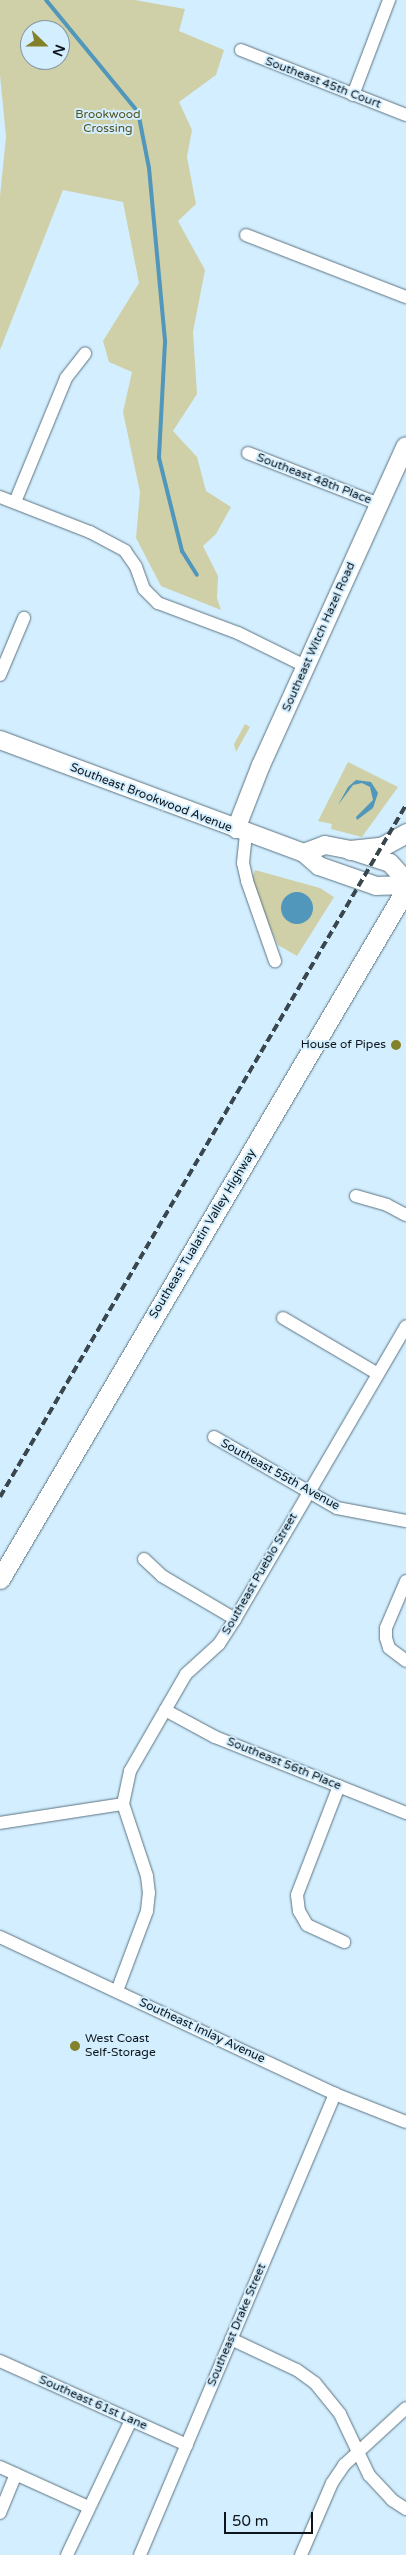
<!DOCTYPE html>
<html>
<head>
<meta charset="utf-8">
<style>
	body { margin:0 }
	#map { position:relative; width:406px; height:2555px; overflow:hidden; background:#d3eefe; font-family:"Varela Round",sans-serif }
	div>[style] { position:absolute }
	.green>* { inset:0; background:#cfd0a8 }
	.water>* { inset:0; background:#5196bb }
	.round { border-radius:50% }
	.stream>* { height:4px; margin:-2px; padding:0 2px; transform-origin:2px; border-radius:2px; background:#5196bb }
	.roads { filter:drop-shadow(0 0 1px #5b7381) drop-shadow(0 0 1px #5b7381) }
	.street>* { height:12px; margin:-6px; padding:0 6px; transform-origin:6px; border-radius:6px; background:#fff }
	.secondary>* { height:18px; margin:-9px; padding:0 9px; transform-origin:9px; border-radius:9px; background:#fff }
	.primary>* { height:19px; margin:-9.5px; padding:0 9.5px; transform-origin:9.5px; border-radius:9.5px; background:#fff }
	.rail>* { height:4px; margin-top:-2px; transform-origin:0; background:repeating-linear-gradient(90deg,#39464e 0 8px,transparent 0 12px) }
	.dots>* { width:14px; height:14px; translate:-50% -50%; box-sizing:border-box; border:2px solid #d3eefe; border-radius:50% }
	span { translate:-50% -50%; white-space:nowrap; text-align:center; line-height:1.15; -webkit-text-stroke:4px #d3eefe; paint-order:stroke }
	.street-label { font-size:12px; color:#0c151b }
	.park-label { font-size:12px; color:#53521f }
	.poi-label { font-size:12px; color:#0c151b }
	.right { translate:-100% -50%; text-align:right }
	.left { translate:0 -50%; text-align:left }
	.north { position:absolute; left:20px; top:20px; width:50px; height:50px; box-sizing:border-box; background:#d3eefe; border:1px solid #8397a3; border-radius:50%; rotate:112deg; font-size:14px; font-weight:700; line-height:20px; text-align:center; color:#0c151b }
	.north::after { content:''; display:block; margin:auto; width:18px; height:22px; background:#838129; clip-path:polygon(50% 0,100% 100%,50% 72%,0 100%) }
	.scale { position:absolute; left:224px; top:2512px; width:89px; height:22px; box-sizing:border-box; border:2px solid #0c151b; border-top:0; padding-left:6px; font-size:15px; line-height:18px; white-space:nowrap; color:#0c151b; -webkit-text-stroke:4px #d3eefe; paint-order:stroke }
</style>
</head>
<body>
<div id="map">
	<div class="green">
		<div style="clip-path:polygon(evenodd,0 0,135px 0,185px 9px,179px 31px,224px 50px,216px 75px,179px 102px,192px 130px,187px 157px,196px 204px,178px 221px,205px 270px,193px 332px,197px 394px,173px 431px,197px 457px,206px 491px,231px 507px,216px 534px,203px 546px,218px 576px,217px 598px,221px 610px,161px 586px,136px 538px,140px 492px,123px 412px,132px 372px,109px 362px,103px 341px,139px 283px,123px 202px,63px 190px,0 350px,0 196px,6px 137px,0 75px,0 0,30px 30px,60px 30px,60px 60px,30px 60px,30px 30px)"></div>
		<div style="clip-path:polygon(245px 724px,250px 727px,236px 752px,234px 744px)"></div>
		<div style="clip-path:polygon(348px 762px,398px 787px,362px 837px,331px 829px,332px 824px,318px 821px)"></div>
		<div style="clip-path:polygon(255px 870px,320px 888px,334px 897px,297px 956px,278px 945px,254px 893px,252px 878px)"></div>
	</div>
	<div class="water">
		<div style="clip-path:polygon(356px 780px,371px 782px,378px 793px,373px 808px,357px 820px,356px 817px,373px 800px,370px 787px,362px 783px,353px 785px,338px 805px,348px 787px)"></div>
		<div class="round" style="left:281px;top:892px;width:32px;height:32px"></div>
	</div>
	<div class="stream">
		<div style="left:46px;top:0;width:145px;rotate:50.6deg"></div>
		<div style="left:138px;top:112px;width:57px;rotate:78.9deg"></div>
		<div style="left:149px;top:168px;width:175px;rotate:84.7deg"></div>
		<div style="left:165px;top:342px;width:116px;rotate:93deg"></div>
		<div style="left:159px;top:458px;width:96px;rotate:76.1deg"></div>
		<div style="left:182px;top:551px;width:28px;rotate:58deg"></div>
	</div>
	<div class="roads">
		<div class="street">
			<div style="left:241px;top:50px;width:177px;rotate:21.5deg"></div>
			<div style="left:353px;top:95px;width:102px;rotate:-69.2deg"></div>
			<div style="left:246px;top:235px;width:172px;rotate:21.2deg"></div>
			<div style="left:248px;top:453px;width:141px;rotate:21.3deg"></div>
			<div style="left:0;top:497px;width:97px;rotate:21.3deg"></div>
			<div style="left:90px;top:532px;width:40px;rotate:28deg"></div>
			<div style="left:125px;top:551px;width:19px;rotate:55deg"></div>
			<div style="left:136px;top:567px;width:23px;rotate:70deg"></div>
			<div style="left:144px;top:589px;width:20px;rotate:45deg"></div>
			<div style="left:158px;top:603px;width:85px;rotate:20.6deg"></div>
			<div style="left:238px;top:633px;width:75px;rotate:26.2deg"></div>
			<div style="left:15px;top:502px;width:134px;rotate:-67.6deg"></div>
			<div style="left:66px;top:378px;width:31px;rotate:-52deg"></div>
			<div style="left:0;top:675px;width:62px;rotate:-67.2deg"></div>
			<div style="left:246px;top:834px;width:29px;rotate:96deg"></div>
			<div style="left:243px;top:863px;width:18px;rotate:77deg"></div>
			<div style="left:247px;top:881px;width:85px;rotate:70.7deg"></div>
			<div style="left:356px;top:1196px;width:32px;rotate:16deg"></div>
			<div style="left:387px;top:1205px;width:21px;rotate:28deg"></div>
			<div style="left:283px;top:1318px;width:110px;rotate:30.5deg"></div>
			<div style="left:214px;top:1437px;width:142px;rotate:30deg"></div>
			<div style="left:337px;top:1508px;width:70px;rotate:10.7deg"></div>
			<div style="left:144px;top:1559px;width:25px;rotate:43deg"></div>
			<div style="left:162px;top:1576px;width:85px;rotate:30.5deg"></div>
			<div style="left:406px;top:1581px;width:51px;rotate:113.1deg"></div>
			<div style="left:386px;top:1628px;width:10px;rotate:90deg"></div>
			<div style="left:386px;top:1638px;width:10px;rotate:73deg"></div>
			<div style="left:389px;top:1648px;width:21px;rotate:37deg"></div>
			<div style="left:165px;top:1710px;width:57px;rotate:28.4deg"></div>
			<div style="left:215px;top:1737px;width:206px;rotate:21.7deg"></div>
			<div style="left:339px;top:1786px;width:117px;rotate:111.1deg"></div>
			<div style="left:297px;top:1895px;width:16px;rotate:83deg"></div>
			<div style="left:299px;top:1911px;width:16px;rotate:60deg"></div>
			<div style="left:307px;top:1925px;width:41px;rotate:24.7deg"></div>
			<div style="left:0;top:1823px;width:124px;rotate:-8.8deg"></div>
			<div style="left:0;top:1937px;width:370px;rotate:25.1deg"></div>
			<div style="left:335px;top:2094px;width:76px;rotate:21.5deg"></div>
			<div style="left:117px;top:1991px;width:85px;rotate:-69.4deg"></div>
			<div style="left:147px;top:1911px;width:18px;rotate:-84deg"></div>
			<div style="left:149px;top:1893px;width:17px;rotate:-97deg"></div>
			<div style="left:147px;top:1876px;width:76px;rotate:-108.4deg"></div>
			<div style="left:123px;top:1804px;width:34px;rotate:-78deg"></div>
			<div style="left:130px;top:1771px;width:112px;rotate:-60deg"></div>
			<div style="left:186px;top:1674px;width:45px;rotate:-42.3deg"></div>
			<div style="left:219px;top:1644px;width:30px;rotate:-57deg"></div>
			<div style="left:235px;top:1619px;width:339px;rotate:-59.7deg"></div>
			<div style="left:231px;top:2339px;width:73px;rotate:25.2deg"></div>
			<div style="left:297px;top:2370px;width:22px;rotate:36deg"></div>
			<div style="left:315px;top:2383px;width:40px;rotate:51deg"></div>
			<div style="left:340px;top:2414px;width:68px;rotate:64.6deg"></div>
			<div style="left:369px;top:2475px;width:34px;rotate:47deg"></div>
			<div style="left:392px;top:2500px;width:17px;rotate:33deg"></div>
			<div style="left:0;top:2361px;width:205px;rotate:24.2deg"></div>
			<div style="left:0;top:2467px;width:97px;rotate:24.4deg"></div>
			<div style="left:0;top:2513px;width:42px;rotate:-67.7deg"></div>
			<div style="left:67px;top:2555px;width:149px;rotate:-64.6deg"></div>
			<div style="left:140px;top:2555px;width:501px;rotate:-67.07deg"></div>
			<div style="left:301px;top:2555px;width:78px;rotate:-66.7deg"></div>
			<div style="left:332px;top:2483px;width:22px;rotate:-56deg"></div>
			<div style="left:344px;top:2465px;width:84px;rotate:-42.6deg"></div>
		</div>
		<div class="secondary">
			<div style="left:0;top:740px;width:324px;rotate:20.4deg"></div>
			<div style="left:304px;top:853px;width:20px;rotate:41deg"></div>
			<div style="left:319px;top:866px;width:60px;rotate:19.3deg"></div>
			<div style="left:376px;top:886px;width:30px;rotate:-2deg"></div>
			<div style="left:236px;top:829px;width:69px;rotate:-68.7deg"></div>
			<div style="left:261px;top:765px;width:350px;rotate:-65.6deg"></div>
			<div style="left:304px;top:853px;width:22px;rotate:-21deg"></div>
			<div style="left:325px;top:845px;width:25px;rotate:11deg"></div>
			<div style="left:350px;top:850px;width:42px;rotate:18deg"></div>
			<div style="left:390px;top:863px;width:24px;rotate:48deg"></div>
		</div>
		<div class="primary">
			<div style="left:350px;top:850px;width:31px;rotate:-6deg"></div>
			<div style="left:381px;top:847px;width:29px;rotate:-29deg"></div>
			<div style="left:0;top:1579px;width:801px;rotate:-59.53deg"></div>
		</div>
	</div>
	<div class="rail">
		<div style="left:0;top:1497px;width:802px;rotate:-59.6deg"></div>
	</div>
	<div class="dots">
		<div style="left:396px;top:1045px;background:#838129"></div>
		<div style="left:75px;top:2046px;background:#838129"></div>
	</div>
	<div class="street-label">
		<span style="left:323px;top:83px;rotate:21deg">Southeast 45th Court</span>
		<span style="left:314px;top:479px;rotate:21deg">Southeast 48th Place</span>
		<span style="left:319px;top:637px;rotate:-66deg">Southeast Witch Hazel Road</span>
		<span style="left:151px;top:798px;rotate:21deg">Southeast Brookwood Avenue</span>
		<span style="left:203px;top:1234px;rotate:-59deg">Southeast Tualatin Valley Highway</span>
		<span style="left:280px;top:1475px;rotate:29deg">Southeast 55th Avenue</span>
		<span style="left:260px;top:1574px;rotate:-60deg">Southeast Pueblo Street</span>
		<span style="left:284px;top:1764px;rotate:22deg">Southeast 56th Place</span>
		<span style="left:202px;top:2031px;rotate:25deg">Southeast Imlay Avenue</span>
		<span style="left:237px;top:2325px;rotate:-67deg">Southeast Drake Street</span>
		<span style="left:93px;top:2403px;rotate:24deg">Southeast 61st Lane</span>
	</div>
	<div class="park-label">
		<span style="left:108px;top:122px">Brookwood<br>Crossing</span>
	</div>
	<div class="poi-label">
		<span class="right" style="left:386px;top:1045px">House of Pipes</span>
		<span class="left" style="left:85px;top:2046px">West Coast<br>Self-Storage</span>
	</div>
	<div class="north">N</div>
	<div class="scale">50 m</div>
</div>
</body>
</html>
